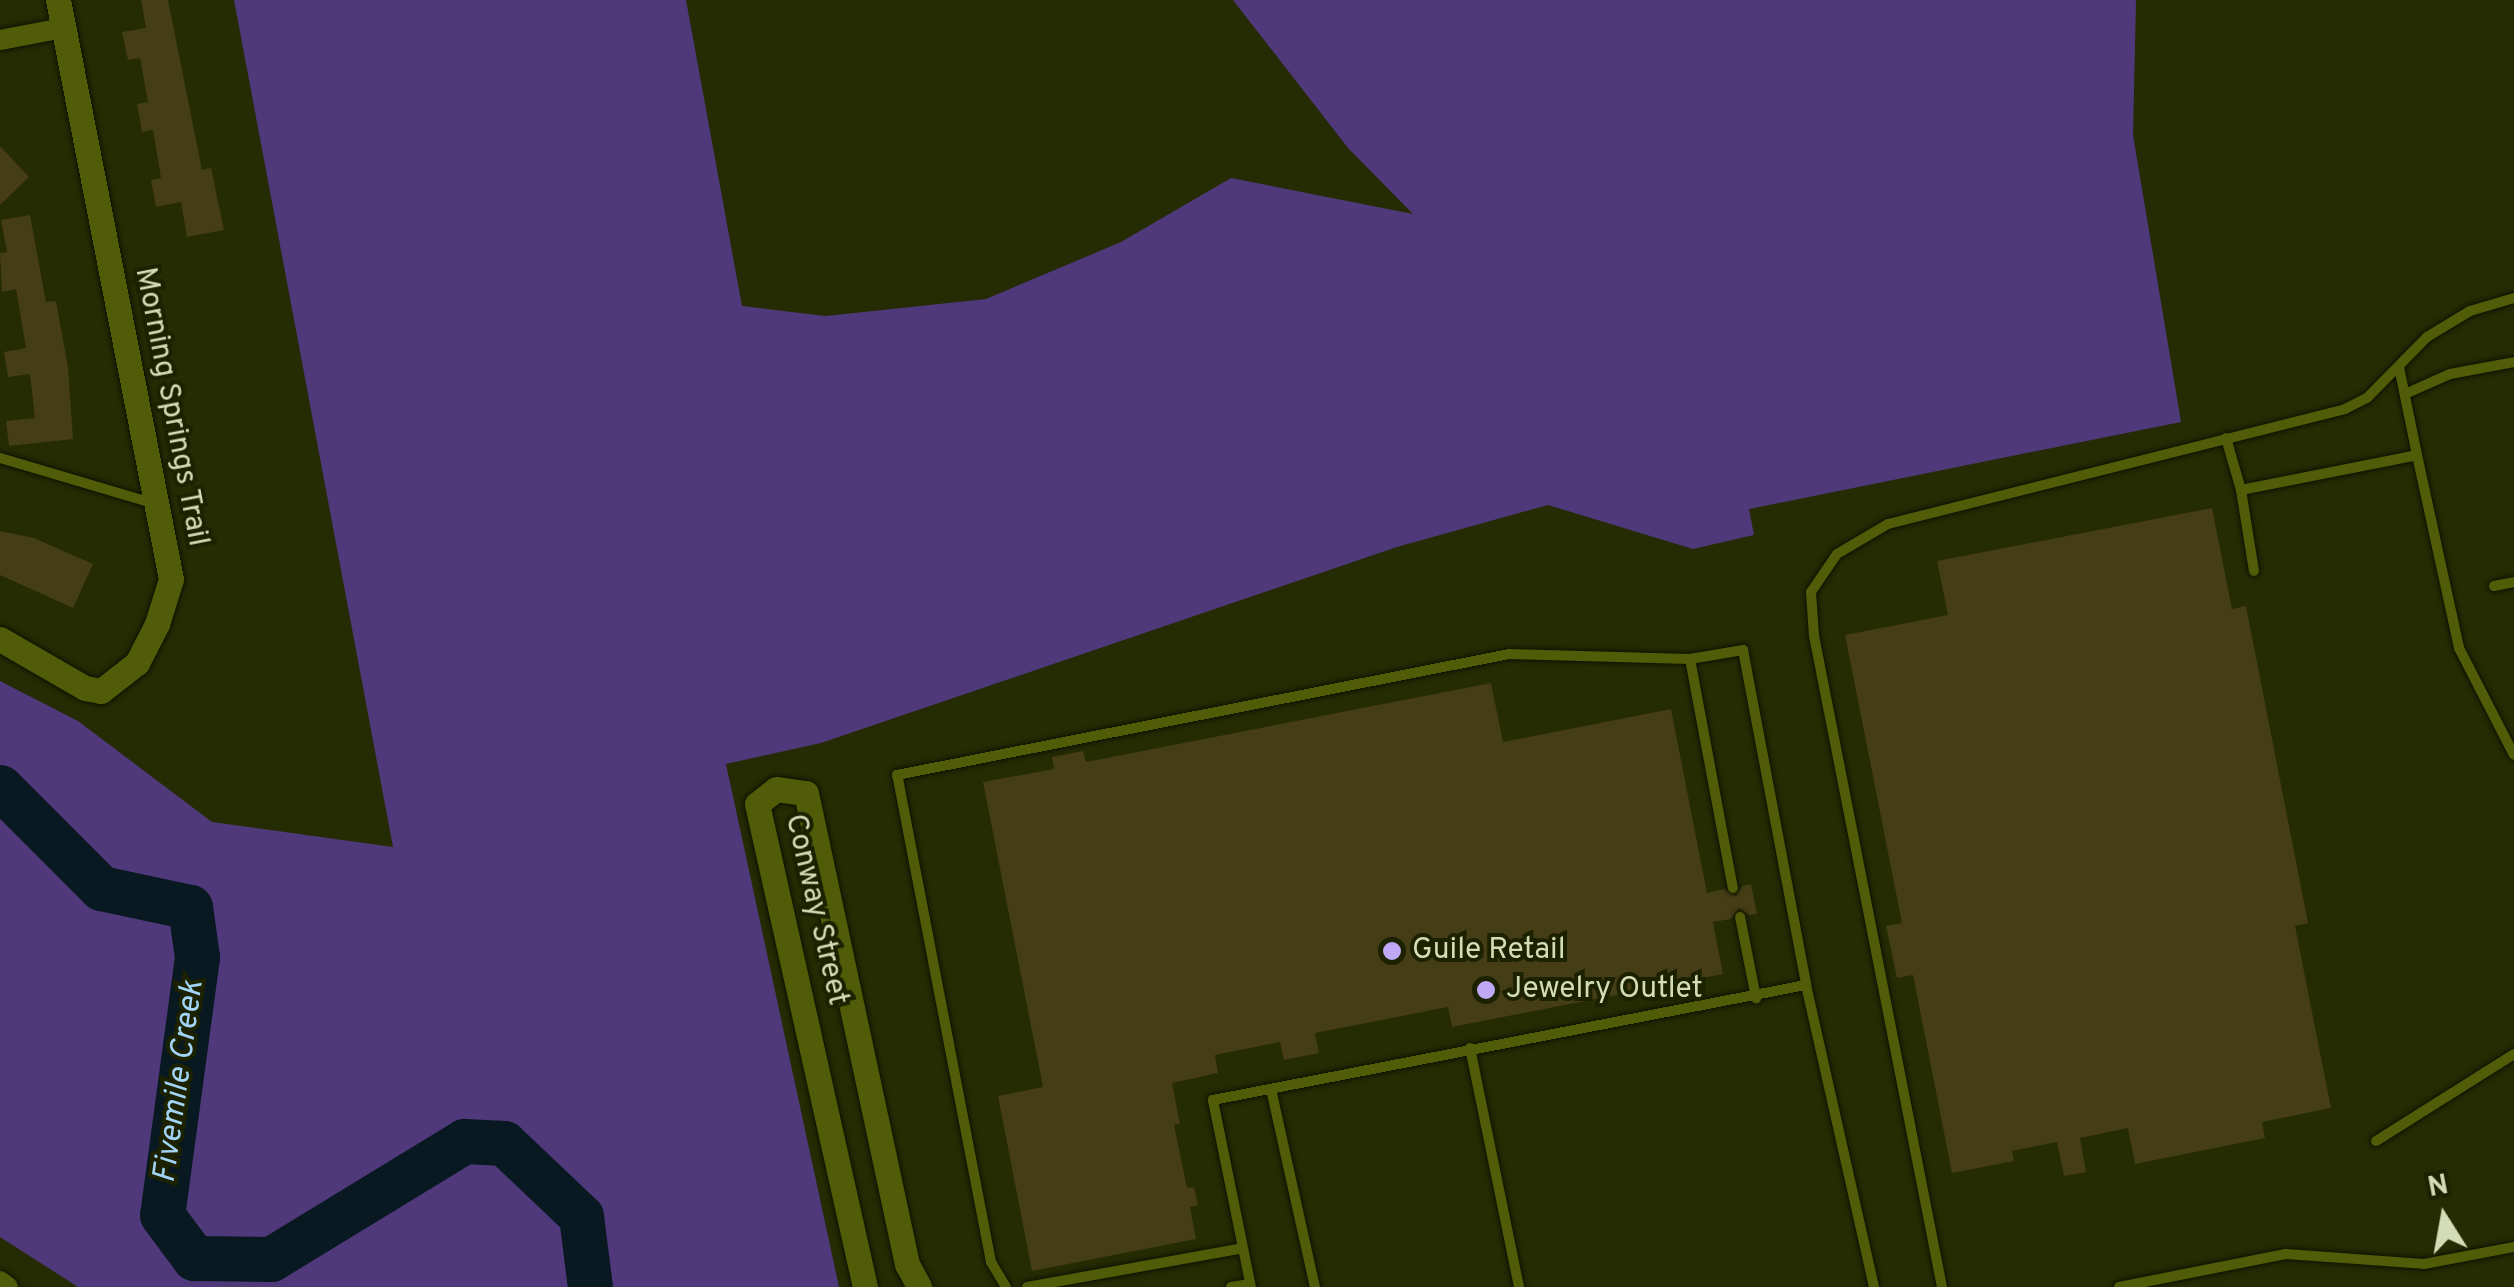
<!DOCTYPE html>
<html>
<head>
<meta charset="utf-8">
<style>
	body { margin:0 }
	#map { position:relative; width:2514px; height:1287px; overflow:hidden; background:#252b03; font-family:Overpass,sans-serif }
	div>[style] { position:absolute }
	.green>* { inset:0; background:#4f397a }
	.river>* { height:45px; margin:-22.5px; padding:0 22.5px; transform-origin:22.5px; border-radius:22.5px; background:#091922 }
	.building>* { inset:0; background:#453d16 }
	.roads { filter:drop-shadow(0 0 2px #0f1200) drop-shadow(0 0 2px #0f1200) }
	.lane>* { height:10px; margin:-5px; padding:0 5px; transform-origin:5px; border-radius:5px; background:#515c09 }
	.street>* { height:20px; margin:-10px; padding:0 10px; transform-origin:10px; border-radius:10px; background:#515c09 }
	.secondary>* { height:25px; margin:-12.5px; padding:0 12.5px; transform-origin:12.5px; border-radius:12.5px; background:#515c09 }
	.dots>* { width:28px; height:28px; translate:-50% -50%; box-sizing:border-box; border:5px solid #1c2100; border-radius:50% }
	span { translate:-50% -50%; white-space:nowrap; text-align:center; line-height:1.15; -webkit-text-stroke:8px #1c2100; paint-order:stroke }
	.street-label { font-size:30px; color:#d3dbb7 }
	.poi-label { font-size:30px; color:#d3dbb7 }
	.left { translate:0 -50%; text-align:left }
	.water-label { font-size:32px; color:#a2d4f5; font-style:italic }
	.north { position:absolute; left:2394px; top:1167px; width:100px; height:100px; -webkit-text-stroke:8px #1c2100; paint-order:stroke; rotate:349deg; font-size:28px; font-weight:700; line-height:40px; text-align:center; color:#d3dbb7 }
	.north::after { content:''; display:block; margin:auto; width:35px; height:45px; background:#d3dbb7; clip-path:polygon(50% 0,100% 100%,50% 72%,0 100%) }
</style>
</head>
<body>
<div id="map">
	<div class="green">
		<div style="clip-path:polygon(234px 0,686px 0,742px 306px,826px 316px,986px 299px,1121px 242px,1231px 178px,1413px 214px,1348px 148px,1233px 0,2136px 0,2133px 135px,2181px 422px,1749px 509px,1754px 535px,1693px 549px,1548px 505px,1397px 547px,821px 743px,726px 764px,839px 1287px,78px 1287px,0 1237px,0 681px,78px 721px,212px 822px,393px 847px)"></div>
	</div>
	<div class="river">
		<div style="left:0;top:787px;width:143px;rotate:45deg"></div>
		<div style="left:101px;top:888px;width:91px;rotate:12.1deg"></div>
		<div style="left:190px;top:907px;width:50px;rotate:82deg"></div>
		<div style="left:197px;top:957px;width:260px;rotate:97.7deg"></div>
		<div style="left:162px;top:1215px;width:54px;rotate:53.3deg"></div>
		<div style="left:194px;top:1258px;width:77px;rotate:0.7deg"></div>
		<div style="left:271px;top:1259px;width:226px;rotate:-31.4deg"></div>
		<div style="left:464px;top:1141px;width:40px;rotate:2.9deg"></div>
		<div style="left:504px;top:1143px;width:106px;rotate:43.5deg"></div>
		<div style="left:581px;top:1216px;width:72px;rotate:82.8deg"></div>
	</div>
	<div class="building">
		<div style="clip-path:polygon(141px 0,168px 0,202px 170px,211px 168px,224px 230px,187px 237px,181px 202px,156px 207px,151px 180px,161px 178px,153px 130px,142px 132px,137px 104px,148px 102px,140px 58px,128px 60px,122px 32px,146px 28px)"></div>
		<div style="clip-path:polygon(0 146px,29px 177px,0 205px)"></div>
		<div style="clip-path:polygon(30px 215px,46px 302px,56px 301px,68px 367px,73px 439px,9px 446px,6px 421px,35px 418px,30px 374px,8px 377px,4px 352px,26px 348px,16px 289px,2px 292px,0 253px,7px 252px,1px 220px)"></div>
		<div style="clip-path:polygon(2212px 508px,2232px 609px,2246px 606px,2308px 923px,2295px 926px,2331px 1108px,2262px 1122px,2265px 1138px,2135px 1164px,2128px 1128px,2080px 1138px,2086px 1172px,2064px 1176px,2057px 1142px,2012px 1151px,2014px 1161px,1952px 1173px,1913px 975px,1897px 978px,1886px 926px,1902px 923px,1845px 635px,1948px 615px,1937px 561px)"></div>
		<div style="clip-path:polygon(0 531px,34px 538px,93px 564px,73px 608px,0 575px)"></div>
		<div style="clip-path:polygon(1491px 683px,1503px 742px,1671px 709px,1707px 893px,1724px 889px,1736px 896px,1742px 886px,1751px 884px,1757px 914px,1749px 915px,1739px 908px,1731px 919px,1713px 922px,1723px 974px,1452px 1027px,1448px 1007px,1315px 1033px,1319px 1053px,1284px 1060px,1280px 1042px,1215px 1055px,1218px 1073px,1172px 1083px,1180px 1124px,1174px 1125px,1187px 1188px,1194px 1187px,1198px 1205px,1190px 1207px,1196px 1239px,1032px 1271px,998px 1096px,1043px 1087px,983px 782px,1054px 769px,1052px 757px,1083px 751px,1086px 762px)"></div>
	</div>
	<div class="roads">
		<div class="lane">
			<div style="left:2399px;top:367px;width:90px;rotate:78.4deg"></div>
			<div style="left:2405px;top:394px;width:49px;rotate:-24deg"></div>
			<div style="left:2450px;top:374px;width:65px;rotate:-10.6deg"></div>
			<div style="left:2226px;top:438px;width:54px;rotate:73.9deg"></div>
			<div style="left:2241px;top:490px;width:179px;rotate:-11.2deg"></div>
			<div style="left:2417px;top:455px;width:198px;rotate:77.7deg"></div>
			<div style="left:2459px;top:648px;width:120px;rotate:62.8deg"></div>
			<div style="left:0;top:458px;width:159px;rotate:16.5deg"></div>
			<div style="left:2241px;top:490px;width:82px;rotate:80.9deg"></div>
			<div style="left:2494px;top:586px;width:20px;rotate:-11deg"></div>
			<div style="left:1690px;top:659px;width:233px;rotate:79.4deg"></div>
			<div style="left:1740px;top:917px;width:83px;rotate:78.8deg"></div>
			<div style="left:1470px;top:1048px;width:244px;rotate:78.4deg"></div>
			<div style="left:1271px;top:1089px;width:203px;rotate:77.5deg"></div>
			<div style="left:2376px;top:1141px;width:163px;rotate:-32.2deg"></div>
			<div style="left:1006px;top:1287px;width:29px;rotate:-121deg"></div>
			<div style="left:991px;top:1262px;width:496px;rotate:-100.9deg"></div>
			<div style="left:897px;top:775px;width:624px;rotate:-11.18deg"></div>
			<div style="left:1509px;top:654px;width:181px;rotate:1.6deg"></div>
			<div style="left:1690px;top:659px;width:54px;rotate:-9.6deg"></div>
			<div style="left:1743px;top:650px;width:341px;rotate:79.3deg"></div>
			<div style="left:1806px;top:985px;width:310px;rotate:77.3deg"></div>
			<div style="left:1027px;top:1287px;width:219px;rotate:-10.2deg"></div>
			<div style="left:1231px;top:1287px;width:19px;rotate:-9deg"></div>
			<div style="left:1251px;top:1287px;width:191px;rotate:-101.5deg"></div>
			<div style="left:1213px;top:1100px;width:604px;rotate:-10.98deg"></div>
			<div style="left:1942px;top:1287px;width:663px;rotate:-101.12deg"></div>
			<div style="left:1814px;top:636px;width:44px;rotate:-93.9deg"></div>
			<div style="left:1811px;top:592px;width:46px;rotate:-55.6deg"></div>
			<div style="left:1837px;top:554px;width:59px;rotate:-30.5deg"></div>
			<div style="left:1888px;top:524px;width:471px;rotate:-14.1deg"></div>
			<div style="left:2345px;top:409px;width:25px;rotate:-27deg"></div>
			<div style="left:2367px;top:398px;width:86px;rotate:-45.5deg"></div>
			<div style="left:2427px;top:337px;width:50px;rotate:-31.2deg"></div>
			<div style="left:2470px;top:311px;width:46px;rotate:-16.5deg"></div>
			<div style="left:2119px;top:1287px;width:170px;rotate:-11.2deg"></div>
			<div style="left:2286px;top:1254px;width:138px;rotate:4.1deg"></div>
			<div style="left:2424px;top:1264px;width:92px;rotate:-10.7deg"></div>
		</div>
		<div class="street">
			<div style="left:0;top:40px;width:64px;rotate:-10.8deg"></div>
			<div style="left:0;top:1281px;width:10px;rotate:37deg"></div>
		</div>
		<div class="secondary">
			<div style="left:0;top:639px;width:98px;rotate:30deg"></div>
			<div style="left:85px;top:688px;width:16px;rotate:11deg"></div>
			<div style="left:101px;top:691px;width:46px;rotate:-37.9deg"></div>
			<div style="left:137px;top:663px;width:44px;rotate:-62.9deg"></div>
			<div style="left:157px;top:624px;width:47px;rotate:-72.7deg"></div>
			<div style="left:171px;top:579px;width:590px;rotate:-101.04deg"></div>
			<div style="left:865px;top:1287px;width:495px;rotate:-102.6deg"></div>
			<div style="left:757px;top:804px;width:24px;rotate:-38deg"></div>
			<div style="left:776px;top:789px;width:30px;rotate:8deg"></div>
			<div style="left:806px;top:793px;width:482px;rotate:77.9deg"></div>
			<div style="left:907px;top:1264px;width:26px;rotate:62deg"></div>
		</div>
	</div>
	<div class="dots">
		<div style="left:1392px;top:951px;background:#bfa9f4"></div>
		<div style="left:1486px;top:990px;background:#bfa9f4"></div>
	</div>
	<div class="street-label">
		<span style="left:170px;top:407px;rotate:79deg">Morning Springs Trail</span>
		<span style="left:815px;top:910px;rotate:77deg">Conway Street</span>
	</div>
	<div class="poi-label">
		<span class="left" style="left:1412px;top:951px">Guile Retail</span>
		<span class="left" style="left:1506px;top:990px">Jewelry Outlet</span>
	</div>
	<div class="water-label">
		<span style="left:180px;top:1082px;rotate:-82deg">Fivemile Creek</span>
	</div>
	<div class="north">N</div>
</div>
</body>
</html>
